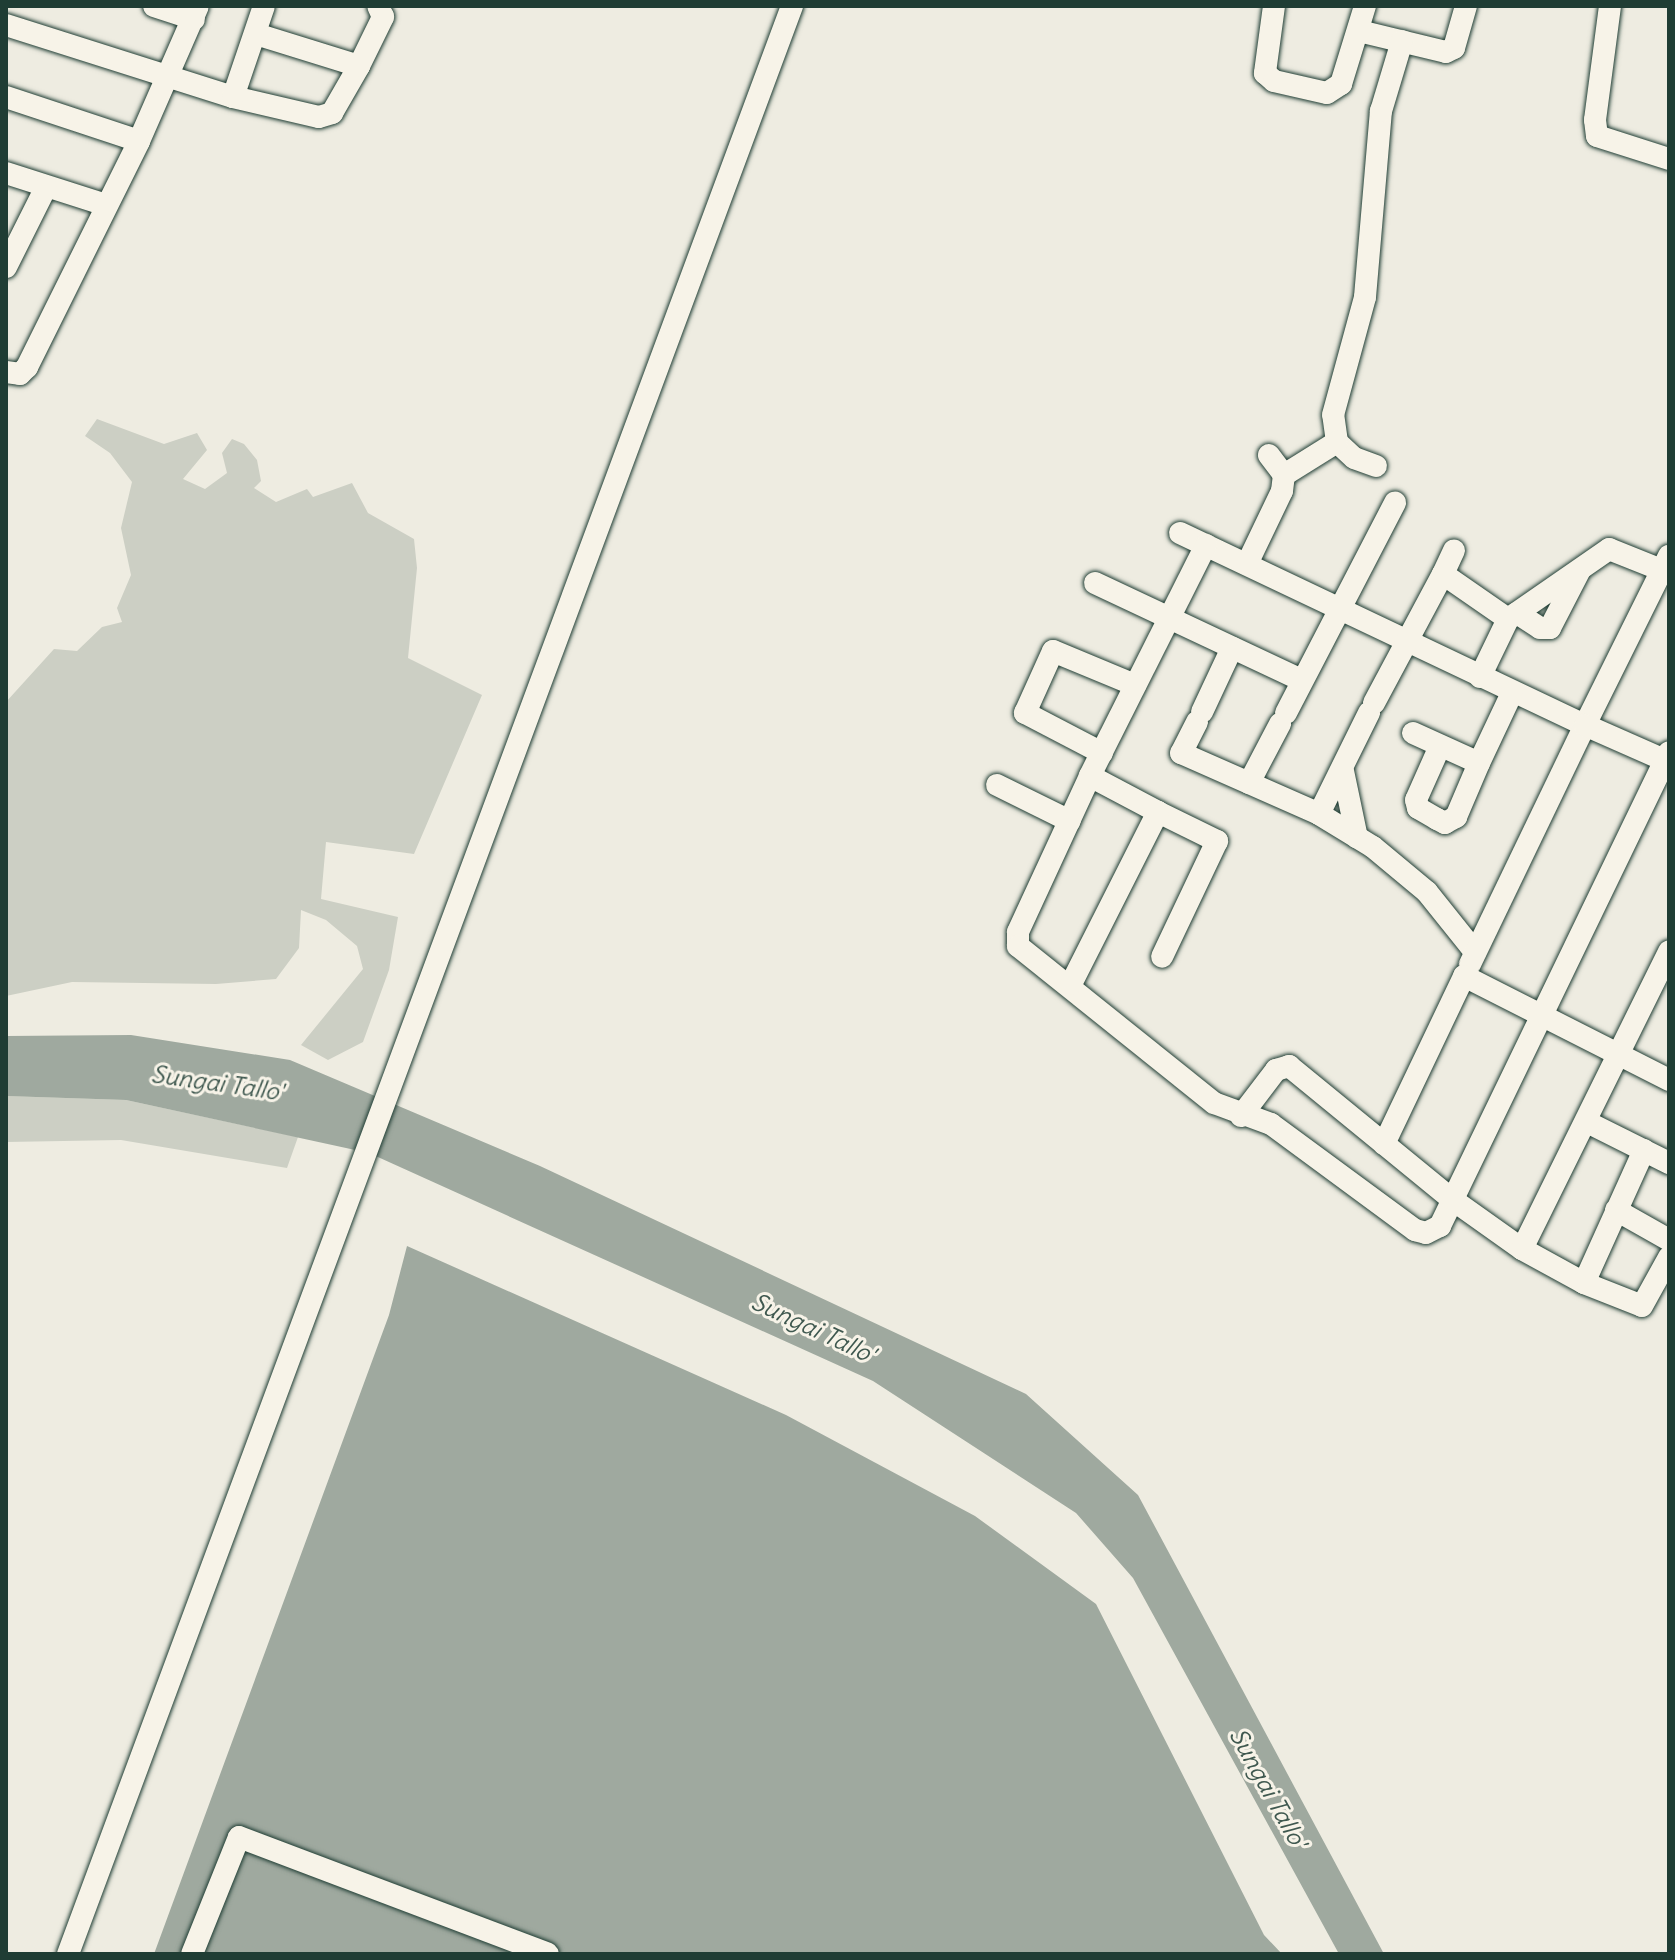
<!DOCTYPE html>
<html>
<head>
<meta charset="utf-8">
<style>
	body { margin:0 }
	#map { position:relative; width:1675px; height:1960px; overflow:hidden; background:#eeece1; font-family:Delius,sans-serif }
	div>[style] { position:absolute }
	.green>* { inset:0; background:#cccfc4 }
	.water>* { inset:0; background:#9fa99f }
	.roads { filter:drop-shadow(0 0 2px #1f3d34) drop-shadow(0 0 2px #1f3d34) }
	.minor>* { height:22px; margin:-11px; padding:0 11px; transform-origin:11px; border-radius:11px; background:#f7f3e8 }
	span { translate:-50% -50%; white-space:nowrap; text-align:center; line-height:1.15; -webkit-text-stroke:6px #f7f3e8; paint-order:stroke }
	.water-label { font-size:24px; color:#3f584f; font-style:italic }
	.frame { position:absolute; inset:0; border:8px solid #1f3d34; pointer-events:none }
</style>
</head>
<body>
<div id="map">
	<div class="green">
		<div style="clip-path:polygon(97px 419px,164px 444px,197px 433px,207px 450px,183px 479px,205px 489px,227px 473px,222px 453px,232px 439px,244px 444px,257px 460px,261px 481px,254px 488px,276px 502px,307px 489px,313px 497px,352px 483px,368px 513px,414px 539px,417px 568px,408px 658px,482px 695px,414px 854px,326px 842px,321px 899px,398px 917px,389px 970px,363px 1042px,328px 1060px,301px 1045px,363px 969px,357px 946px,326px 920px,301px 910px,299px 948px,276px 979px,216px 984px,72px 982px,6px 996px,6px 702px,54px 649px,77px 651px,102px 627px,122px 622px,117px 608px,131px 575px,121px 528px,132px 482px,110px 453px,85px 436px)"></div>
		<div style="clip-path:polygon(6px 1096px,126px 1100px,298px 1137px,287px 1168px,121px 1140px,6px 1142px)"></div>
	</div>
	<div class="water">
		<div style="clip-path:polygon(131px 1035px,290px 1060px,540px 1166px,1026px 1394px,1138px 1495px,1384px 1954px,1339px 1954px,1133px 1578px,1076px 1513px,873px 1381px,369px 1153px,126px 1100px,6px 1096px,6px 1036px)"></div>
		<div style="clip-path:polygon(407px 1246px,786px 1415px,975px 1516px,1096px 1604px,1264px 1935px,1282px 1954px,154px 1954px,389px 1315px)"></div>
	</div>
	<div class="roads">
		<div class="minor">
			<div style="left:154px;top:6px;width:42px;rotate:18deg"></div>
			<div style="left:1274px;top:6px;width:68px;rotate:97.7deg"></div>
			<div style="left:1265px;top:73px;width:12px;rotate:42deg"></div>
			<div style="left:1274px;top:81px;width:54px;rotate:12.8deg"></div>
			<div style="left:1327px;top:93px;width:17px;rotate:-33deg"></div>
			<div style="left:1341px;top:84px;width:82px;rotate:-72.9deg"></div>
			<div style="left:1610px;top:6px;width:115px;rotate:97.5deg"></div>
			<div style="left:1595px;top:120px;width:16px;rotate:83deg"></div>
			<div style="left:1597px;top:136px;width:76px;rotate:17.7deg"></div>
			<div style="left:6px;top:25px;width:238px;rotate:17.6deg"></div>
			<div style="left:233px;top:97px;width:88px;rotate:13.1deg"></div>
			<div style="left:319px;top:117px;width:14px;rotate:-17deg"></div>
			<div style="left:332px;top:113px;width:54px;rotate:-60.1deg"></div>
			<div style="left:359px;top:66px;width:108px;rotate:-162.7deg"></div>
			<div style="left:1359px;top:31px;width:89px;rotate:13.6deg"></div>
			<div style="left:1446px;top:52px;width:9px;rotate:-27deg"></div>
			<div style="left:1454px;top:48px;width:44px;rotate:-74.1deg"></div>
			<div style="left:359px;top:66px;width:55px;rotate:-63.9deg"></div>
			<div style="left:383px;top:17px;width:12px;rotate:-114deg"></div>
			<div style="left:6px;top:97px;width:140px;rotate:18.3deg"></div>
			<div style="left:233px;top:97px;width:96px;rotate:-71.2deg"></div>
			<div style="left:6px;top:173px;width:105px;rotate:17.7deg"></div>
			<div style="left:6px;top:267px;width:89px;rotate:-63.4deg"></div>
			<div style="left:6px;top:372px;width:14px;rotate:8deg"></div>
			<div style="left:20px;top:374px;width:10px;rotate:-45deg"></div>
			<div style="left:27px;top:367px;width:252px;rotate:-63.6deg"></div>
			<div style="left:139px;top:141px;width:147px;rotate:-66.4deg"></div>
			<div style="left:1376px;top:466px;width:23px;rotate:-160deg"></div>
			<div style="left:1354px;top:458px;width:23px;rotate:-137deg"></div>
			<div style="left:1337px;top:442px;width:27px;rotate:-98deg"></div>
			<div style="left:1333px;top:415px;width:122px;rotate:-74.8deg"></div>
			<div style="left:1365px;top:297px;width:187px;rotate:-85.1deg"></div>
			<div style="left:1381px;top:111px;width:73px;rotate:-73.3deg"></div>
			<div style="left:1284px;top:475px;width:62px;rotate:-31.9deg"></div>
			<div style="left:1180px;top:533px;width:448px;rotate:25.4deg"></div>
			<div style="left:1585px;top:725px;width:189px;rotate:-63.6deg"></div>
			<div style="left:1206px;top:545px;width:258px;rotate:116.7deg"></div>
			<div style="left:1090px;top:776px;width:172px;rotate:114.8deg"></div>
			<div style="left:1018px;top:932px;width:14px;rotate:90deg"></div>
			<div style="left:1018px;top:946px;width:251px;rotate:38.7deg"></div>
			<div style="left:1214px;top:1103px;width:61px;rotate:20.2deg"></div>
			<div style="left:1271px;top:1124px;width:179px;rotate:36.4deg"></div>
			<div style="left:1415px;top:1230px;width:11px;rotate:15deg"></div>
			<div style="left:1426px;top:1233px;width:16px;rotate:-27deg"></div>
			<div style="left:1440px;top:1226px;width:526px;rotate:-64.21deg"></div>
			<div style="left:1247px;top:564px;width:81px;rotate:-64.4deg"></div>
			<div style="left:1282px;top:491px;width:16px;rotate:-83deg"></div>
			<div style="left:1284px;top:475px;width:25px;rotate:-127deg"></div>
			<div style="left:1443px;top:574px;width:26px;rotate:-65deg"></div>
			<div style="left:1095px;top:583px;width:228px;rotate:25.2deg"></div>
			<div style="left:1517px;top:613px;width:27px;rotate:33deg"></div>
			<div style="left:1540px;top:628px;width:10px"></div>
			<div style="left:1550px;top:628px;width:65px;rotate:-62.7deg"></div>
			<div style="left:1480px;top:677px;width:64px;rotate:-64.2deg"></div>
			<div style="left:1374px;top:703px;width:146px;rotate:-61.9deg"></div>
			<div style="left:1443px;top:574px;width:79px;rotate:34.7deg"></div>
			<div style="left:1508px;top:619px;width:123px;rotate:-34.7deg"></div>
			<div style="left:1609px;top:549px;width:65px;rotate:21.8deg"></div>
			<div style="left:1202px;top:712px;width:71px;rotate:-64.9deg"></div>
			<div style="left:1286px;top:713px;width:237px;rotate:-62.6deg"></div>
			<div style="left:1197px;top:722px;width:35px;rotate:117deg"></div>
			<div style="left:1181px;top:753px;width:151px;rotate:23.8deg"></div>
			<div style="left:1319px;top:814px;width:63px;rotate:31.4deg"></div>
			<div style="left:1373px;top:847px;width:70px;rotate:39.8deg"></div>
			<div style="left:1427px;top:892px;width:77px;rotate:51.3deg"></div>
			<div style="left:1413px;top:733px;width:72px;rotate:24.4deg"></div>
			<div style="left:1479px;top:763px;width:77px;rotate:-64.8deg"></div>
			<div style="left:1440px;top:746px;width:59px;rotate:114deg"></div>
			<div style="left:1416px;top:800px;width:8px;rotate:76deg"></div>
			<div style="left:1418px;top:808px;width:22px;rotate:30deg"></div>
			<div style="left:1437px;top:819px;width:9px;rotate:27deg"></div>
			<div style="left:1445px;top:823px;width:13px;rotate:-29deg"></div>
			<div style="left:1456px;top:817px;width:59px;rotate:-66.9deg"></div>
			<div style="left:1102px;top:753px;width:87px;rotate:-152.5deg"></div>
			<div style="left:1025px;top:713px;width:68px;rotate:-65.7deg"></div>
			<div style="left:1053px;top:651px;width:89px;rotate:22.5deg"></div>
			<div style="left:1343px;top:771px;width:68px;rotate:78.2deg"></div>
			<div style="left:1249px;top:783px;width:67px;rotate:-62.3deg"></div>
			<div style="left:997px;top:785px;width:81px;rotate:26.3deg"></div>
			<div style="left:1158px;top:812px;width:66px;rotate:26.2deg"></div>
			<div style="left:1217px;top:841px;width:128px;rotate:115.4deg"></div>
			<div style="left:1319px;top:814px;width:113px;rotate:-63.7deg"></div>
			<div style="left:1470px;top:964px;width:265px;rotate:-64.3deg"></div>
			<div style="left:1585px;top:725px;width:92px;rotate:23.8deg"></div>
			<div style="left:1071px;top:984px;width:193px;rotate:-63.2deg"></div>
			<div style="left:1158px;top:812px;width:77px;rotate:-152.1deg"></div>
			<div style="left:1241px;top:1116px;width:58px;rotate:-52.7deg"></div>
			<div style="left:1276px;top:1070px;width:14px;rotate:-17deg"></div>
			<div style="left:1289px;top:1066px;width:212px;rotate:39.3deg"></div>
			<div style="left:1453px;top:1200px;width:85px;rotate:35.4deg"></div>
			<div style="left:1522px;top:1249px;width:71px;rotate:28.7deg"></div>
			<div style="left:1584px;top:1283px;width:62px;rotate:21.6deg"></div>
			<div style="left:1642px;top:1306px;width:56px;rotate:-61.1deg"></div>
			<div style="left:1587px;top:1122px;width:92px;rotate:26.6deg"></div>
			<div style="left:1384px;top:1144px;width:186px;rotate:-64.5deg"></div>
			<div style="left:1464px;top:976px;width:230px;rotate:26.9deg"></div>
			<div style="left:1616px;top:1210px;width:61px;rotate:29.5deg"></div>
			<div style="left:1522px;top:1249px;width:332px;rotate:-63.7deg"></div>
			<div style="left:1584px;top:1283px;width:146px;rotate:-65.7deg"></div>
			<div style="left:68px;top:1954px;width:2078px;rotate:-69.61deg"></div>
			<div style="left:192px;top:1954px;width:126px;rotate:-68.1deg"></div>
			<div style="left:239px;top:1837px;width:330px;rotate:20.7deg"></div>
		</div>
	</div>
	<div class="water-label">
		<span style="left:217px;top:1083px;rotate:8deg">Sungai Tallo'</span>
		<span style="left:813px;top:1328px;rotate:25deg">Sungai Tallo'</span>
		<span style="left:1268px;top:1788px;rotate:61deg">Sungai Tallo'</span>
	</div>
	<div class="frame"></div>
</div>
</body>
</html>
